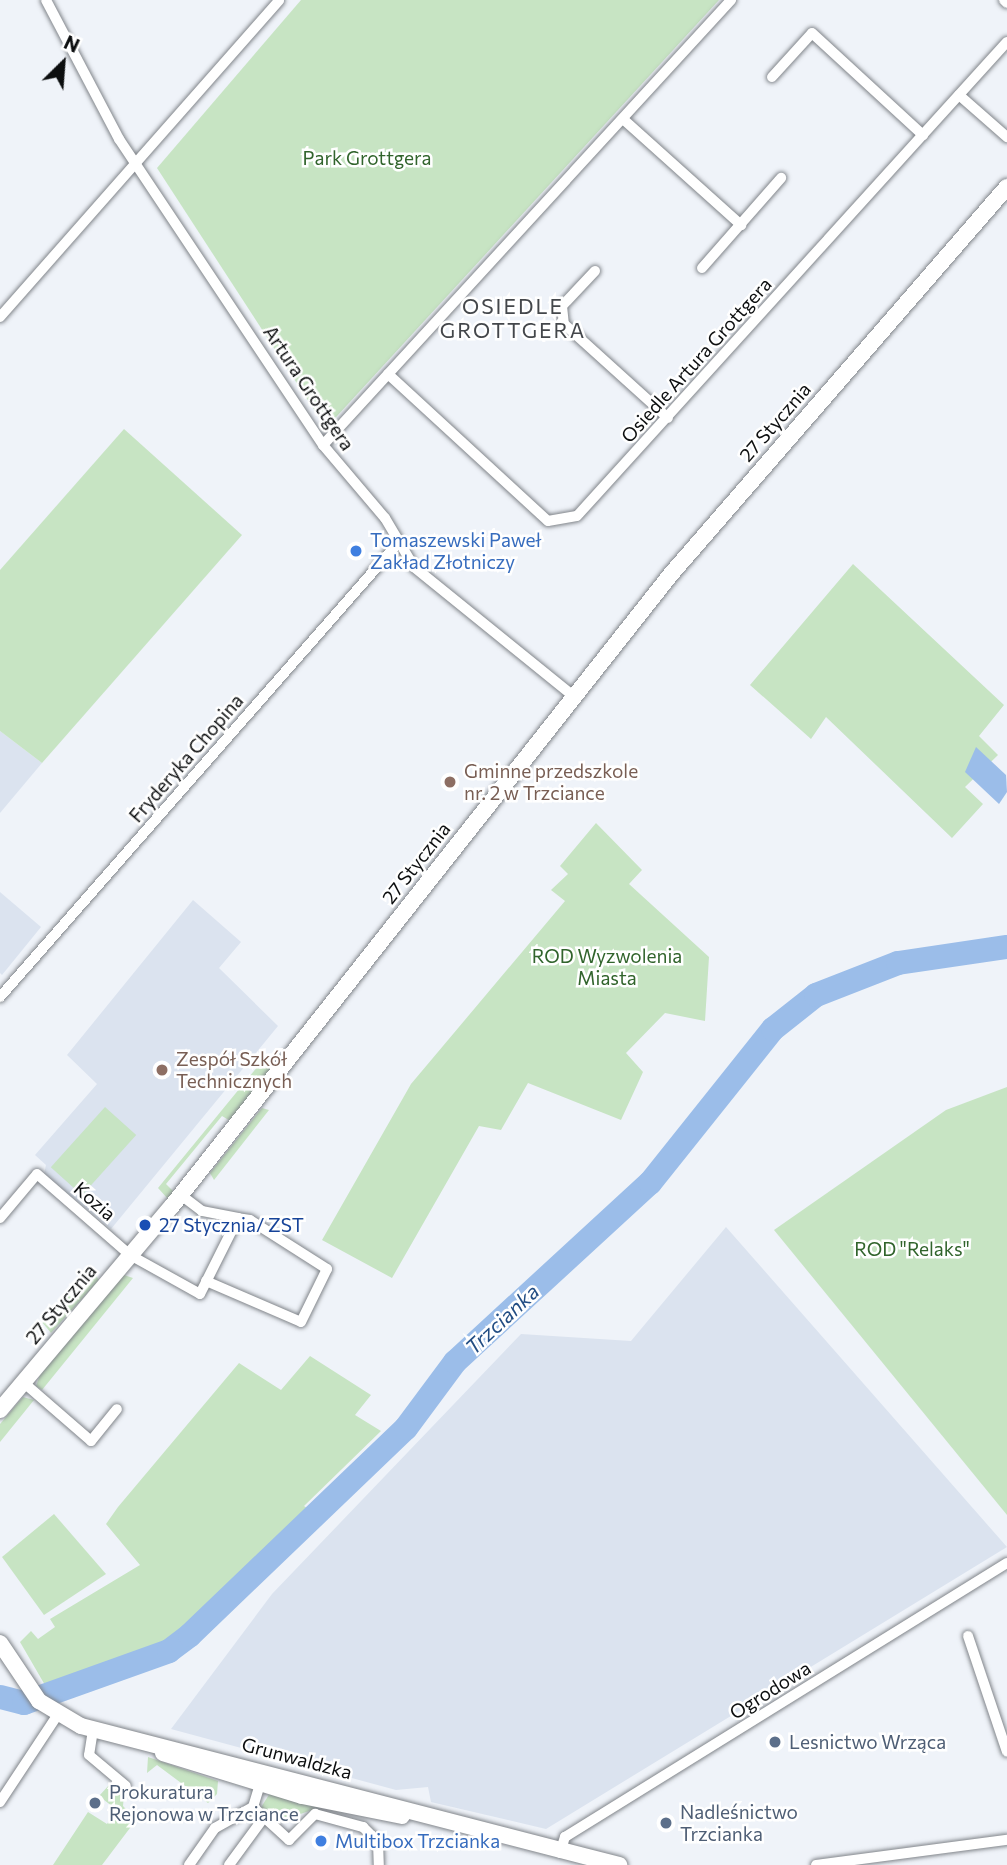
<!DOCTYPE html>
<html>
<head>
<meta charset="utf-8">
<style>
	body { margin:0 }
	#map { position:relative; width:1007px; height:1865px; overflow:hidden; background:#eff3f9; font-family:Commissioner,sans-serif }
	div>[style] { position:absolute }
	.built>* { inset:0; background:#dbe3ef }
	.green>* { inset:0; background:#c7e4c3; transform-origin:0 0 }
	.water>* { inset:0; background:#9bbde9 }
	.river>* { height:24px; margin:-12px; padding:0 12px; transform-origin:12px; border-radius:12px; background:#9bbde9 }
	.roads { filter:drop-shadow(0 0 2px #81858a) drop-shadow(0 0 2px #81858a) }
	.street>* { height:10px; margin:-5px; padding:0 5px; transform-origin:5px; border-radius:5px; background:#fff }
	.secondary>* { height:16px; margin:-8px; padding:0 8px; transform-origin:8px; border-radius:8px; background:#fff }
	.dots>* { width:19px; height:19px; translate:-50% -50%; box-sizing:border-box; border:4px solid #fff; border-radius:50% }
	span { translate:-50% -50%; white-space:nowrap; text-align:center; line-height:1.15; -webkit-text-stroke:5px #fff; paint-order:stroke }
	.park-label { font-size:19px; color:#31642c }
	.street-label { font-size:19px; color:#0c0e0f }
	.shop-label { font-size:19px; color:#366cbe }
	.left { translate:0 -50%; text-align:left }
	.education-label { font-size:19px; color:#785e54 }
	.transit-label { font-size:19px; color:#164399 }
	.service-label { font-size:19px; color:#4e5e75 }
	.neighbourhood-label { font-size:21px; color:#44474b; letter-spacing:2px }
	.water-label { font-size:21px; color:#224d83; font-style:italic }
	.north { position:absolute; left:28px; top:28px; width:70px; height:70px; -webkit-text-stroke:5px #fff; paint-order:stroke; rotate:25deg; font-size:19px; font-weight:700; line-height:28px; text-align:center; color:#0c0e0f }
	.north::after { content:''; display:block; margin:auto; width:24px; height:32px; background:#0c0e0f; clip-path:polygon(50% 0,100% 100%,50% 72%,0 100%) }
</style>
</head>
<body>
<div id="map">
	<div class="built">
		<div style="clip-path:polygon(0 731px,42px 763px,0 813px)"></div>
		<div style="clip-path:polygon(0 892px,41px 927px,2px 975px,0 973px)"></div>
		<div style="clip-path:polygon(193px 900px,241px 942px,219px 968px,278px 1026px,111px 1229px,44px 1174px,46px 1165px,35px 1155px,97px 1084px,67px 1055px)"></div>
		<div style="clip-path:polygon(726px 1227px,1007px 1547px,546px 1829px,431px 1802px,428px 1787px,396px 1790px,171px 1729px,272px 1594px,521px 1334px,631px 1341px)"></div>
	</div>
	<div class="green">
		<div style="clip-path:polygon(301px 0,719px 0,326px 428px,157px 168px)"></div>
		<div style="clip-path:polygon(124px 429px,242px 535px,42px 763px,0 731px,0 570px)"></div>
		<div style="clip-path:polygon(853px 564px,1004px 705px,979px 736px,998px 755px,965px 787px,983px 804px,952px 838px,826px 717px,811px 739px,750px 685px)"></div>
		<div style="clip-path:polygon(596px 823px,642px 870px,629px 884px,709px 957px,705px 1021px,665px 1013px,626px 1053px,643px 1072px,621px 1120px,528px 1083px,501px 1130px,479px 1126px,392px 1278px,322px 1240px,411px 1084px,565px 901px,551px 890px,568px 874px,560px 866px)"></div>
		<div style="clip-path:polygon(263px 1060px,272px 1070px,232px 1122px,222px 1116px,166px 1184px,174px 1192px,168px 1199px,158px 1188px)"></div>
		<div style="clip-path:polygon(1007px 1087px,1007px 1515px,774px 1230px,946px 1110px)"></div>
		<div style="left:105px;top:1107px;width:42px;height:81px;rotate:42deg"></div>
		<div style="clip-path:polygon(262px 1108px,269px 1110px,214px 1180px,210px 1173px)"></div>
		<div style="clip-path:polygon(90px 1267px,99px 1280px,51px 1333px,42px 1322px)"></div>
		<div style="clip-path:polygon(124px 1275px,133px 1278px,42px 1390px,36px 1386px,40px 1375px)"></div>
		<div style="clip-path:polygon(310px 1356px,371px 1395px,355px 1415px,381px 1431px,304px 1506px,314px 1513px,189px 1634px,168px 1650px,49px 1692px,20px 1642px,31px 1631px,38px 1639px,55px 1627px,50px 1619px,140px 1565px,106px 1524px,118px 1507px,239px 1363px,281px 1390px)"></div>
		<div style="clip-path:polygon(23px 1397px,34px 1400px,0 1442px,0 1424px)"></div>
		<div style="clip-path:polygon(54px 1514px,106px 1574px,44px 1615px,2px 1557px)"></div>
		<div style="clip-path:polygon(148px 1757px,218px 1781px,217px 1794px,208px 1803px,157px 1765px,147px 1773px)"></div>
		<div style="clip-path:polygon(110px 1784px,124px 1795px,123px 1806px,136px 1820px,102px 1865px,53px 1865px,88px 1812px,107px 1824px,117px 1810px,99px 1796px)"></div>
		<div style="clip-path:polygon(270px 1793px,323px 1806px,278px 1822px,260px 1809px)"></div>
	</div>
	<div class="water">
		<div style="clip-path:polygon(976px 747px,1006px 775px,1007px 792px,999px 804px,965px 772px)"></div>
	</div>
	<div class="river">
		<div style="left:0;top:1697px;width:25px;rotate:14deg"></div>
		<div style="left:24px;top:1703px;width:154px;rotate:-19.7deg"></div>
		<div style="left:169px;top:1651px;width:26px;rotate:-37deg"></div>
		<div style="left:190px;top:1635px;width:299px;rotate:-43.8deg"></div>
		<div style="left:406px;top:1428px;width:82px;rotate:-53.4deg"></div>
		<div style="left:455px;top:1362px;width:265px;rotate:-42.6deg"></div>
		<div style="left:650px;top:1183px;width:197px;rotate:-51.4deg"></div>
		<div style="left:773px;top:1029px;width:55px;rotate:-38.3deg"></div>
		<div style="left:816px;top:995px;width:88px;rotate:-21.3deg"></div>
		<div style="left:898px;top:963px;width:110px;rotate:-8.4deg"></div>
	</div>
	<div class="roads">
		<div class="street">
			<div style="left:46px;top:0;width:157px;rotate:62.3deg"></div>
			<div style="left:119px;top:139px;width:368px;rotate:56.3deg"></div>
			<div style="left:323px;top:445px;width:96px;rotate:49.7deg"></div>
			<div style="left:385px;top:518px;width:57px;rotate:59.4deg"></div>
			<div style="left:414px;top:567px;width:203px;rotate:39deg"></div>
			<div style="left:1004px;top:0;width:4px;rotate:45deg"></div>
			<div style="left:772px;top:77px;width:59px;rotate:-47.7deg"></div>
			<div style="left:812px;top:33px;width:151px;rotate:42.6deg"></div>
			<div style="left:959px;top:95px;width:64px;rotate:41.2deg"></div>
			<div style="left:623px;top:119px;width:159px;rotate:41.9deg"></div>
			<div style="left:702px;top:268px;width:120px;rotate:-48.7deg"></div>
			<div style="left:595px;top:271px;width:48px;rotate:133.3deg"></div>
			<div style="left:562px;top:306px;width:18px;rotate:84deg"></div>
			<div style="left:564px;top:324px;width:140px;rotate:42.1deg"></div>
			<div style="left:0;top:317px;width:422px;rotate:-48.6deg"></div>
			<div style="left:388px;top:374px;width:217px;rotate:42.6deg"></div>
			<div style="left:548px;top:521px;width:29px;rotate:-10deg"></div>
			<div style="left:577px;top:516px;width:640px;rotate:-47.79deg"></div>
			<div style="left:323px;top:445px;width:604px;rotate:-47.48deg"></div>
			<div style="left:0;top:997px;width:605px;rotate:-48.75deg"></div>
			<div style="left:0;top:1218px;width:57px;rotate:-49.9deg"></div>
			<div style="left:37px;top:1174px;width:123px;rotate:41.1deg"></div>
			<div style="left:130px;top:1255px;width:80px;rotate:29.1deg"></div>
			<div style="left:200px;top:1294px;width:85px;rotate:-63.4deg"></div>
			<div style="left:238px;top:1218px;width:37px;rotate:-169deg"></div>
			<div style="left:202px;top:1211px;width:26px;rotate:-143deg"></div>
			<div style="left:206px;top:1281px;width:103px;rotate:23.3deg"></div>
			<div style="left:301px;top:1322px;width:59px;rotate:-63.9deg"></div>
			<div style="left:327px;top:1269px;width:91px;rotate:-147.5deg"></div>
			<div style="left:250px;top:1220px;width:12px;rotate:-171deg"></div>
			<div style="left:23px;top:1382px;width:90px;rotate:40.9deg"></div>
			<div style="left:91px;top:1441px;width:41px;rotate:-50.9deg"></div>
			<div style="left:968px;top:1636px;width:122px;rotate:71.4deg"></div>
			<div style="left:93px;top:1730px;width:25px;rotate:99deg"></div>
			<div style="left:89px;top:1755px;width:48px;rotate:40deg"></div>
			<div style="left:0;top:1802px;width:103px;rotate:-56.5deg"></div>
			<div style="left:253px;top:1807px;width:49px;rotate:42.5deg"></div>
			<div style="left:289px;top:1840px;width:37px;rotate:-45deg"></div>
			<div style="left:315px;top:1814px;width:50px;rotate:15.2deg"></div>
			<div style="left:363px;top:1827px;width:21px;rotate:45deg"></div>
			<div style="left:378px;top:1842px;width:23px;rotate:88deg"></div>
			<div style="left:560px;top:1853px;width:17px;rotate:-73deg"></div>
			<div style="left:565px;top:1837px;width:520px;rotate:-31.8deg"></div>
			<div style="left:189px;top:1865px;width:45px;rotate:-54.9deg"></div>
			<div style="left:215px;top:1828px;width:43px;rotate:-28.9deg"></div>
			<div style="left:253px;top:1807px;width:28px;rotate:-73deg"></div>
			<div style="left:229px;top:1865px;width:56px;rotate:-53.7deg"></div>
			<div style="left:816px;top:1865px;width:193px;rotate:-7.5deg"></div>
		</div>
		<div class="secondary">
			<div style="left:0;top:1410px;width:267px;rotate:-49.9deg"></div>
			<div style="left:172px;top:1206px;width:807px;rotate:-51.7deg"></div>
			<div style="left:672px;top:573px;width:511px;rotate:-49.05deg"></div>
			<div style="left:0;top:1643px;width:70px;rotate:56.1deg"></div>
			<div style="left:39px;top:1701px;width:49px;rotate:30.8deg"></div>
			<div style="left:81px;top:1726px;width:556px;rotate:14.49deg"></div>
			<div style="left:163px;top:1753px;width:145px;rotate:17.2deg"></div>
			<div style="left:302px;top:1796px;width:102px;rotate:11.3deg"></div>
		</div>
	</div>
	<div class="dots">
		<div style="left:356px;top:551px;background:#3f7fe0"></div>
		<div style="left:450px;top:782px;background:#8d6e63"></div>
		<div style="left:162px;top:1070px;background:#8d6e63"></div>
		<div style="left:145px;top:1225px;background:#1a4fb4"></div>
		<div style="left:775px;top:1742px;background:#5c6f8a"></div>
		<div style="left:95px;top:1803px;background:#5c6f8a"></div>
		<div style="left:666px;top:1823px;background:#5c6f8a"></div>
		<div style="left:321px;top:1841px;background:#3f7fe0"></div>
	</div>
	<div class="park-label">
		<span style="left:367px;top:158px">Park Grottgera</span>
		<span style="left:607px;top:967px">ROD Wyzwolenia<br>Miasta</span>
		<span style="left:912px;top:1249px">ROD "Relaks"</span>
	</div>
	<div class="street-label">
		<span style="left:696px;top:360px;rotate:-48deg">Osiedle Artura Grottgera</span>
		<span style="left:309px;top:388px;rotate:56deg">Artura Grottgera</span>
		<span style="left:775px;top:422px;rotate:-49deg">27 Stycznia</span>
		<span style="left:186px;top:758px;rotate:-49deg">Fryderyka Chopina</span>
		<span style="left:416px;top:863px;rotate:-52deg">27 Stycznia</span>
		<span style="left:95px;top:1201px;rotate:41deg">Kozia</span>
		<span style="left:61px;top:1304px;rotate:-50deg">27 Stycznia</span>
		<span style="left:770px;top:1690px;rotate:-32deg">Ogrodowa</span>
		<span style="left:297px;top:1758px;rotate:15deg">Grunwaldzka</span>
	</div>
	<div class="shop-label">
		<span class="left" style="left:370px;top:551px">Tomaszewski Paweł<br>Zakład Złotniczy</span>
		<span class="left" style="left:335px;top:1841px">Multibox Trzcianka</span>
	</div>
	<div class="education-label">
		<span class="left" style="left:464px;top:782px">Gminne przedszkole<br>nr. 2 w Trzciance</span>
		<span class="left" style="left:176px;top:1070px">Zespół Szkół<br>Technicznych</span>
	</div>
	<div class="transit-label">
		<span class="left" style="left:159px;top:1225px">27 Stycznia/ ZST</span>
	</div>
	<div class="service-label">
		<span class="left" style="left:789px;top:1742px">Lesnictwo Wrząca</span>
		<span class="left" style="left:109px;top:1803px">Prokuratura<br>Rejonowa w Trzciance</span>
		<span class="left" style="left:680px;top:1823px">Nadleśnictwo<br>Trzcianka</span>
	</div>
	<div class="neighbourhood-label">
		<span style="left:513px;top:318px">OSIEDLE<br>GROTTGERA</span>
	</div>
	<div class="water-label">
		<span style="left:502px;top:1319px;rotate:-43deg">Trzcianka</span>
	</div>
	<div class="north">N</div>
</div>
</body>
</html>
